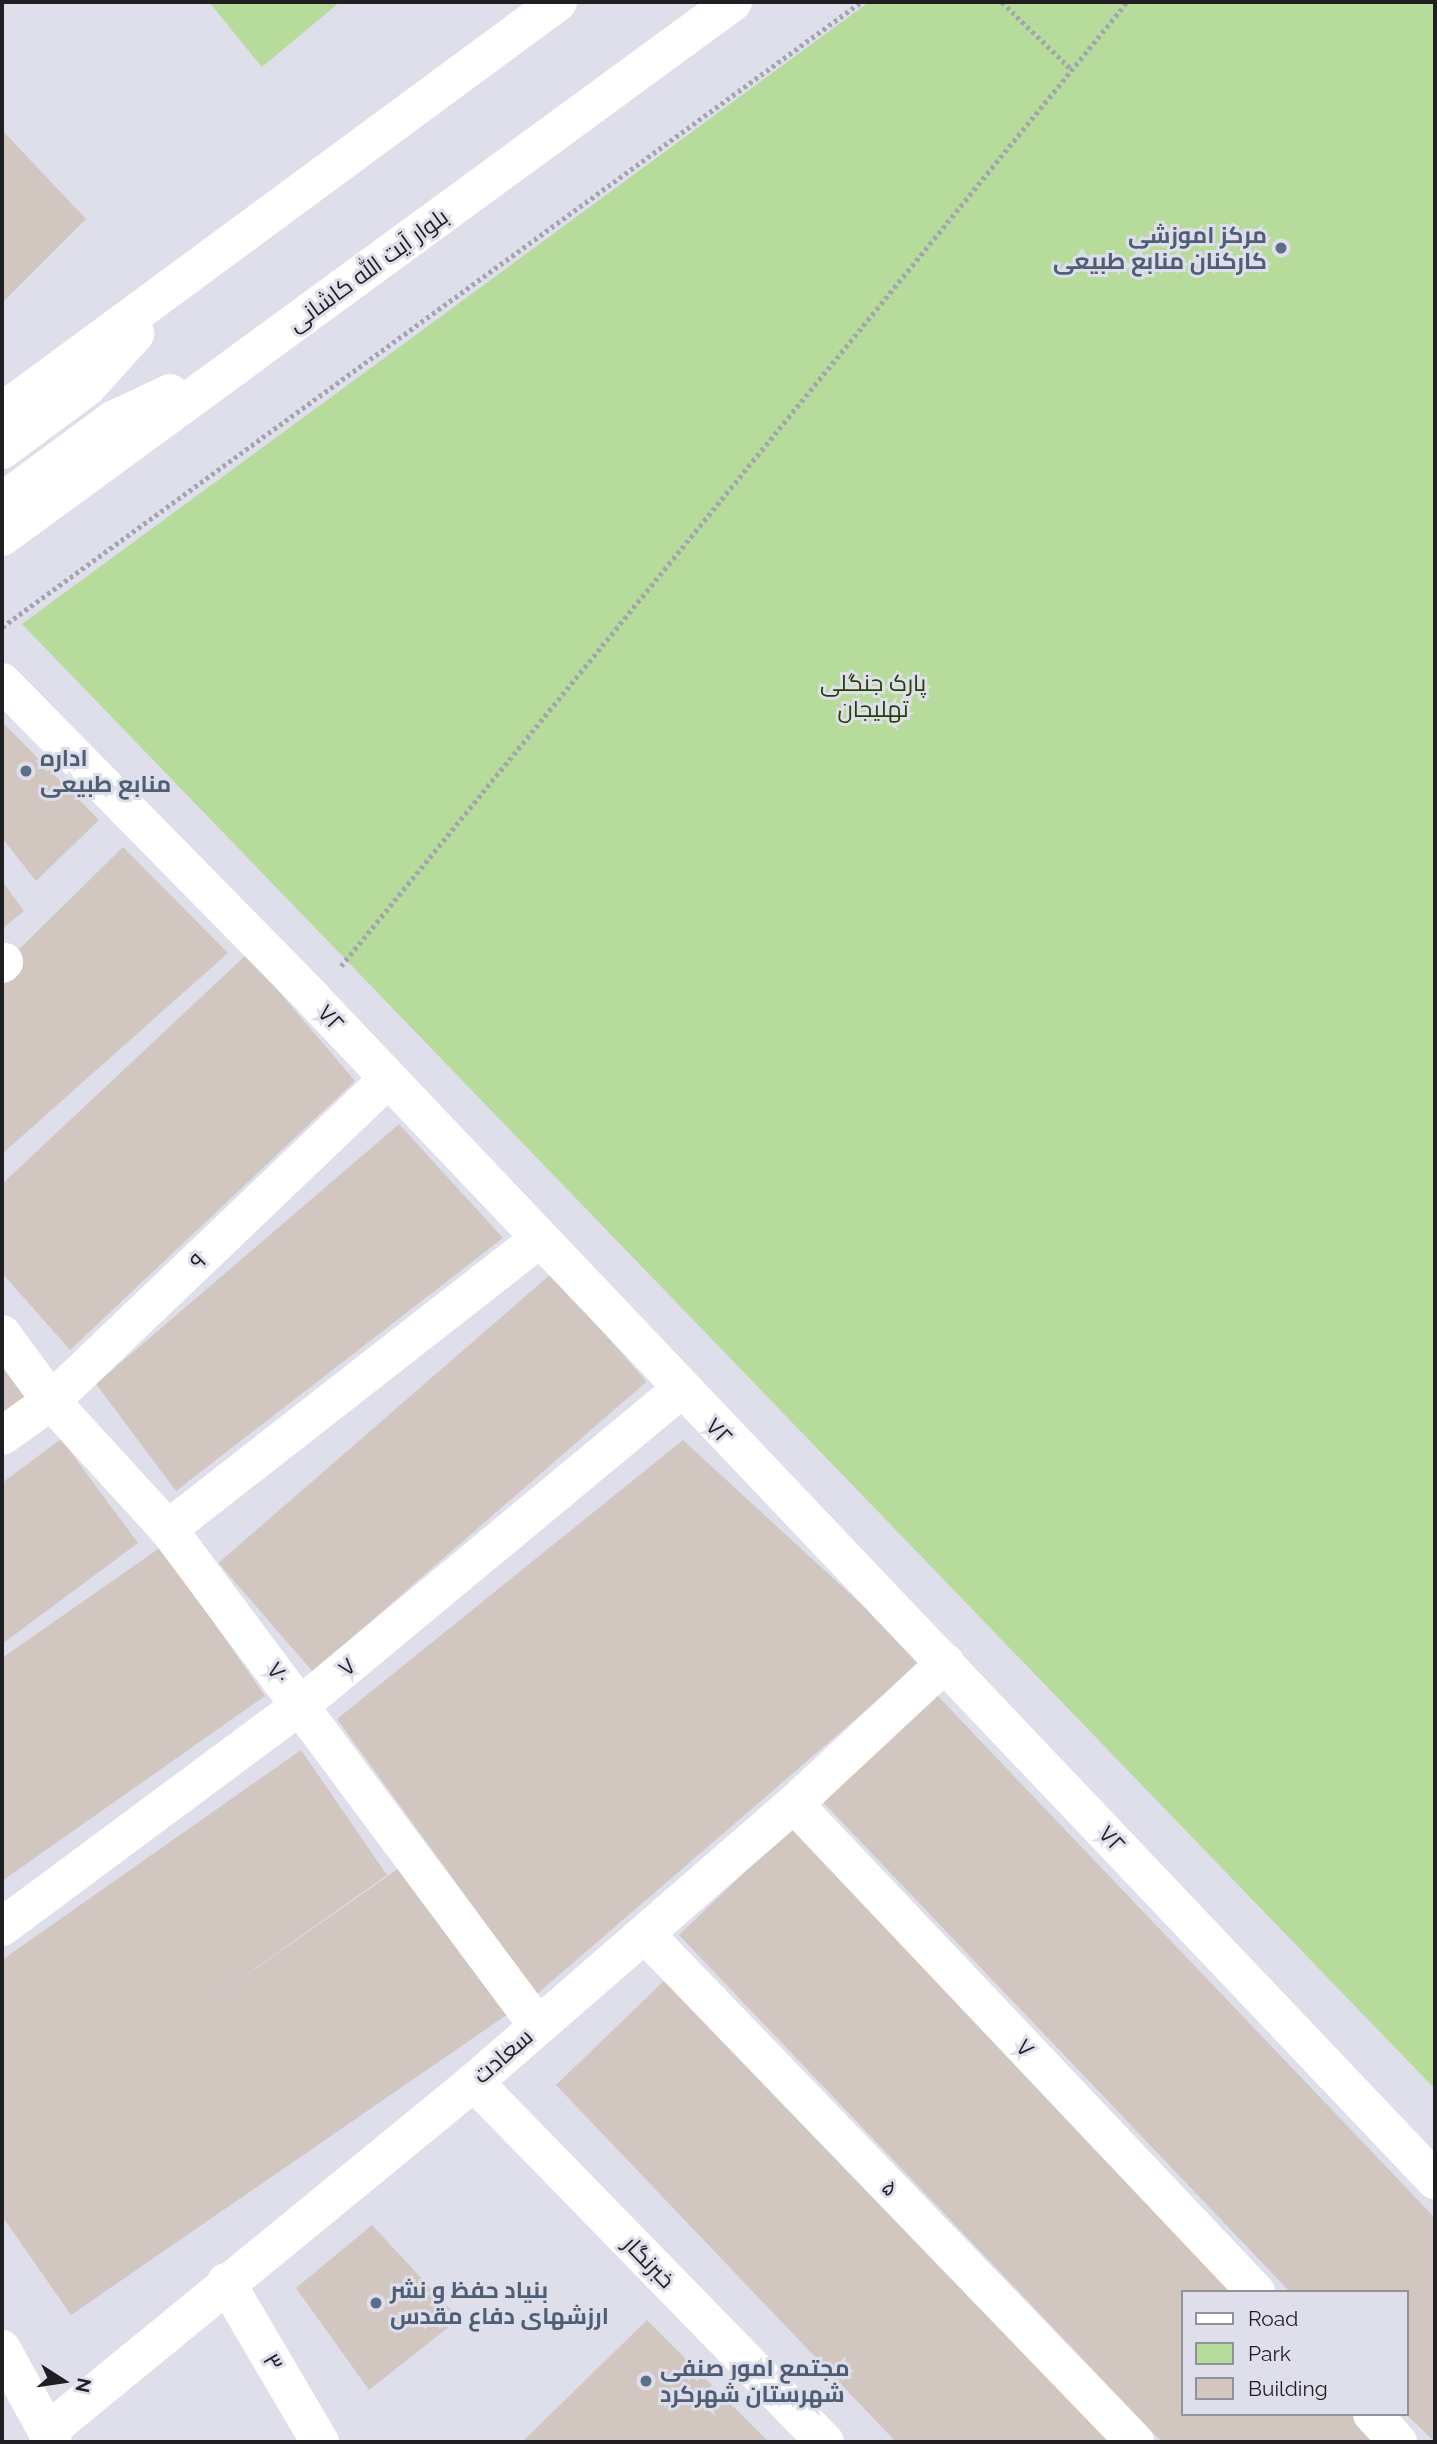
<!DOCTYPE html>
<html>
<head>
<meta charset="utf-8">
<style>
	body { margin:0 }
	#map { position:relative; width:1437px; height:2444px; overflow:hidden; background:#dedfeb; font-family:Raleway,Cairo,sans-serif }
	div>[style] { position:absolute }
	.green>* { inset:0; background:#b6db9b }
	.building>* { inset:0; background:#d2c7c0; transform-origin:0 0 }
	.path>* { height:4.5px; margin-top:-2.25px; transform-origin:0; background:repeating-linear-gradient(90deg,#a4a5af 0 3.5px,transparent 0 7px) }
	.minor>* { height:38px; margin:-19px; padding:0 19px; transform-origin:19px; border-radius:19px; background:#fff }
	.major>* { height:38px; margin:-19px; padding:0 19px; transform-origin:19px; border-radius:19px; background:#fff }
	.dots>* { width:19px; height:19px; translate:-50% -50%; box-sizing:border-box; border:4px solid #dedfeb; border-radius:50% }
	span { translate:-50% -50%; white-space:nowrap; text-align:center; line-height:1.15; -webkit-text-stroke:6px #dedfeb; paint-order:stroke }
	.service-label { font-size:23px; color:#4e5e75; font-weight:700 }
	.right { translate:-100% -50%; text-align:right }
	.left { translate:0 -50%; text-align:left }
	.street-label { font-size:23px; color:#1f1f23 }
	.park-label { font-size:23px; color:#244003 }
	.frame { position:absolute; inset:0; border:4px solid #1f1f23; pointer-events:none }
	.legend { position:absolute; left:1181px; top:2290px; width:228px; height:126px; box-sizing:border-box; background:#dedfeb; border:2px solid #92929b; margin:0; padding:9px 12px; list-style:none; font-size:21px; color:#1f1f23 }
	.legend li { display:flex; align-items:center; gap:14px; height:35px }
	.legend b { width:35px; border:2px solid #92929b }
	.north { position:absolute; left:28px; top:2346px; width:70px; height:70px; -webkit-text-stroke:5px #dedfeb; paint-order:stroke; rotate:102deg; font-size:19px; font-weight:700; line-height:28px; text-align:center; color:#1f1f23 }
	.north::after { content:''; display:block; margin:auto; width:24px; height:32px; background:#1f1f23; clip-path:polygon(50% 0,100% 100%,50% 72%,0 100%) }
</style>
</head>
<body>
<div id="map">
	<div class="green">
		<div style="clip-path:polygon(209px 2px,340px 2px,262px 67px)"></div>
		<div style="clip-path:polygon(869px 2px,1435px 2px,1435px 2089px,22px 624px)"></div>
	</div>
	<div class="building">
		<div style="clip-path:polygon(2px 130px,86px 219px,2px 303px)"></div>
		<div style="clip-path:polygon(2px 722px,99px 820px,36px 881px,2px 838px)"></div>
		<div style="clip-path:polygon(123px 847px,228px 953px,2px 1154px,2px 966px)"></div>
		<div style="clip-path:polygon(2px 881px,24px 911px,2px 929px)"></div>
		<div style="clip-path:polygon(247px 954px,355px 1081px,70px 1350px,2px 1273px,2px 1184px)"></div>
		<div style="clip-path:polygon(399px 1124px,503px 1238px,176px 1491px,96px 1384px)"></div>
		<div style="left:552px;top:1273px;width:144px;height:442px;rotate:49deg"></div>
		<div style="clip-path:polygon(2px 1350px,36px 1399px,2px 1420px)"></div>
		<div style="clip-path:polygon(61px 1439px,138px 1543px,2px 1644px,2px 1483px)"></div>
		<div style="clip-path:polygon(683px 1440px,923px 1661px,537px 1994px,337px 1719px)"></div>
		<div style="clip-path:polygon(161px 1547px,265px 1696px,2px 1881px,2px 1658px)"></div>
		<div style="clip-path:polygon(932px 1690px,1435px 2218px,1435px 2442px,1407px 2415px,1407px 2292px,1290px 2292px,820px 1799px)"></div>
		<div style="clip-path:polygon(301px 1750px,387px 1875px,198px 2009px,405px 1864px,508px 2014px,71px 2315px,2px 2216px,2px 1960px)"></div>
		<div style="clip-path:polygon(792px 1827px,1235px 2292px,1183px 2292px,1183px 2414px,1352px 2414px,1379px 2442px,1162px 2442px,679px 1935px)"></div>
		<div style="clip-path:polygon(669px 1976px,1113px 2442px,896px 2442px,556px 2085px)"></div>
		<div style="clip-path:polygon(372px 2225px,459px 2319px,369px 2390px,296px 2288px)"></div>
		<div style="clip-path:polygon(647px 2320px,769px 2442px,522px 2442px)"></div>
	</div>
	<div class="path">
		<div style="left:1002px;top:2px;width:95px;rotate:44.1deg"></div>
		<div style="left:2px;top:627px;width:1062px;rotate:-36.04deg"></div>
		<div style="left:341px;top:966px;width:1244px;rotate:-50.81deg"></div>
	</div>
	<div class="minor">
		<div style="left:2px;top:682px;width:445px;rotate:45.5deg"></div>
		<div style="left:314px;top:1000px;width:1628px;rotate:46.47deg"></div>
		<div style="left:2px;top:964px;width:3px;rotate:-45deg"></div>
		<div style="left:2px;top:1334px;width:83px;rotate:53.8deg"></div>
		<div style="left:51px;top:1401px;width:173px;rotate:47.6deg"></div>
		<div style="left:168px;top:1529px;width:620px;rotate:53.33deg"></div>
		<div style="left:2px;top:1436px;width:60px;rotate:-35.5deg"></div>
		<div style="left:51px;top:1401px;width:466px;rotate:-43.7deg"></div>
		<div style="left:168px;top:1529px;width:471px;rotate:-38deg"></div>
		<div style="left:794px;top:1804px;width:672px;rotate:46.57deg"></div>
		<div style="left:2px;top:1927px;width:374px;rotate:-36.6deg"></div>
		<div style="left:302px;top:1704px;width:491px;rotate:-39.7deg"></div>
		<div style="left:645px;top:1934px;width:706px;rotate:46.03deg"></div>
		<div style="left:474px;top:2082px;width:503px;rotate:45.73deg"></div>
		<div style="left:226px;top:2282px;width:186px;rotate:59.6deg"></div>
		<div style="left:1372px;top:2414px;width:38px;rotate:47deg"></div>
		<div style="left:47px;top:2432px;width:552px;rotate:-39.34deg"></div>
		<div style="left:474px;top:2082px;width:424px;rotate:-41deg"></div>
		<div style="left:794px;top:1804px;width:207px;rotate:-43deg"></div>
	</div>
	<div class="major">
		<div style="left:2px;top:412px;width:691px;rotate:-36.41deg"></div>
		<div style="left:2px;top:450px;width:106px;rotate:-36.5deg"></div>
		<div style="left:87px;top:387px;width:72px;rotate:-47.8deg"></div>
		<div style="left:2px;top:502px;width:138px;rotate:-36.5deg"></div>
		<div style="left:113px;top:420px;width:63px;rotate:-25.3deg"></div>
		<div style="left:2px;top:537px;width:906px;rotate:-36.2deg"></div>
		<div style="left:2px;top:2349px;width:106px;rotate:61.3deg"></div>
	</div>
	<div class="dots">
		<div style="left:1281px;top:248px;background:#5c6f8a"></div>
		<div style="left:26px;top:771px;background:#5c6f8a"></div>
		<div style="left:376px;top:2303px;background:#5c6f8a"></div>
		<div style="left:646px;top:2381px;background:#5c6f8a"></div>
	</div>
	<div class="service-label">
		<span class="right" style="left:1267px;top:248px">مرکز اموزشی<br>کارکنان منابع طبیعی</span>
		<span class="left" style="left:40px;top:771px">اداره<br>منابع طبیعی</span>
		<span class="left" style="left:390px;top:2303px">بنیاد حفظ و نشر<br>ارزشهای دفاع مقدس</span>
		<span class="left" style="left:660px;top:2381px">مجتمع امور صنفی<br>شهرستان شهرکرد</span>
	</div>
	<div class="street-label">
		<span style="left:368px;top:270px;rotate:-36deg">بلوار آیت الله کاشانی</span>
		<span style="left:331px;top:1018px;rotate:47deg">۷۲</span>
		<span style="left:198px;top:1261px;rotate:-44deg">۹</span>
		<span style="left:719px;top:1431px;rotate:46deg">۷۲</span>
		<span style="left:347px;top:1667px;rotate:-40deg">۷</span>
		<span style="left:278px;top:1673px;rotate:52deg">۷۰</span>
		<span style="left:1112px;top:1839px;rotate:47deg">۷۲</span>
		<span style="left:1025px;top:2048px;rotate:47deg">۷</span>
		<span style="left:503px;top:2056px;rotate:-41deg">سعادت</span>
		<span style="left:890px;top:2188px;rotate:46deg">۵</span>
		<span style="left:649px;top:2262px;rotate:46deg">خبرنگار</span>
		<span style="left:273px;top:2362px;rotate:60deg">۳</span>
	</div>
	<div class="park-label">
		<span style="left:873px;top:696px">پارک جنگلی<br>تهلیجان</span>
	</div>
	<div class="frame"></div>
	<ul class="legend">
	<li><b style="height:9px;background:#fff"></b>Road</li>
	<li><b style="height:19px;background:#b6db9b"></b>Park</li>
	<li><b style="height:19px;background:#d2c7c0"></b>Building</li>
	</ul>
	<div class="north">N</div>
</div>
</body>
</html>
